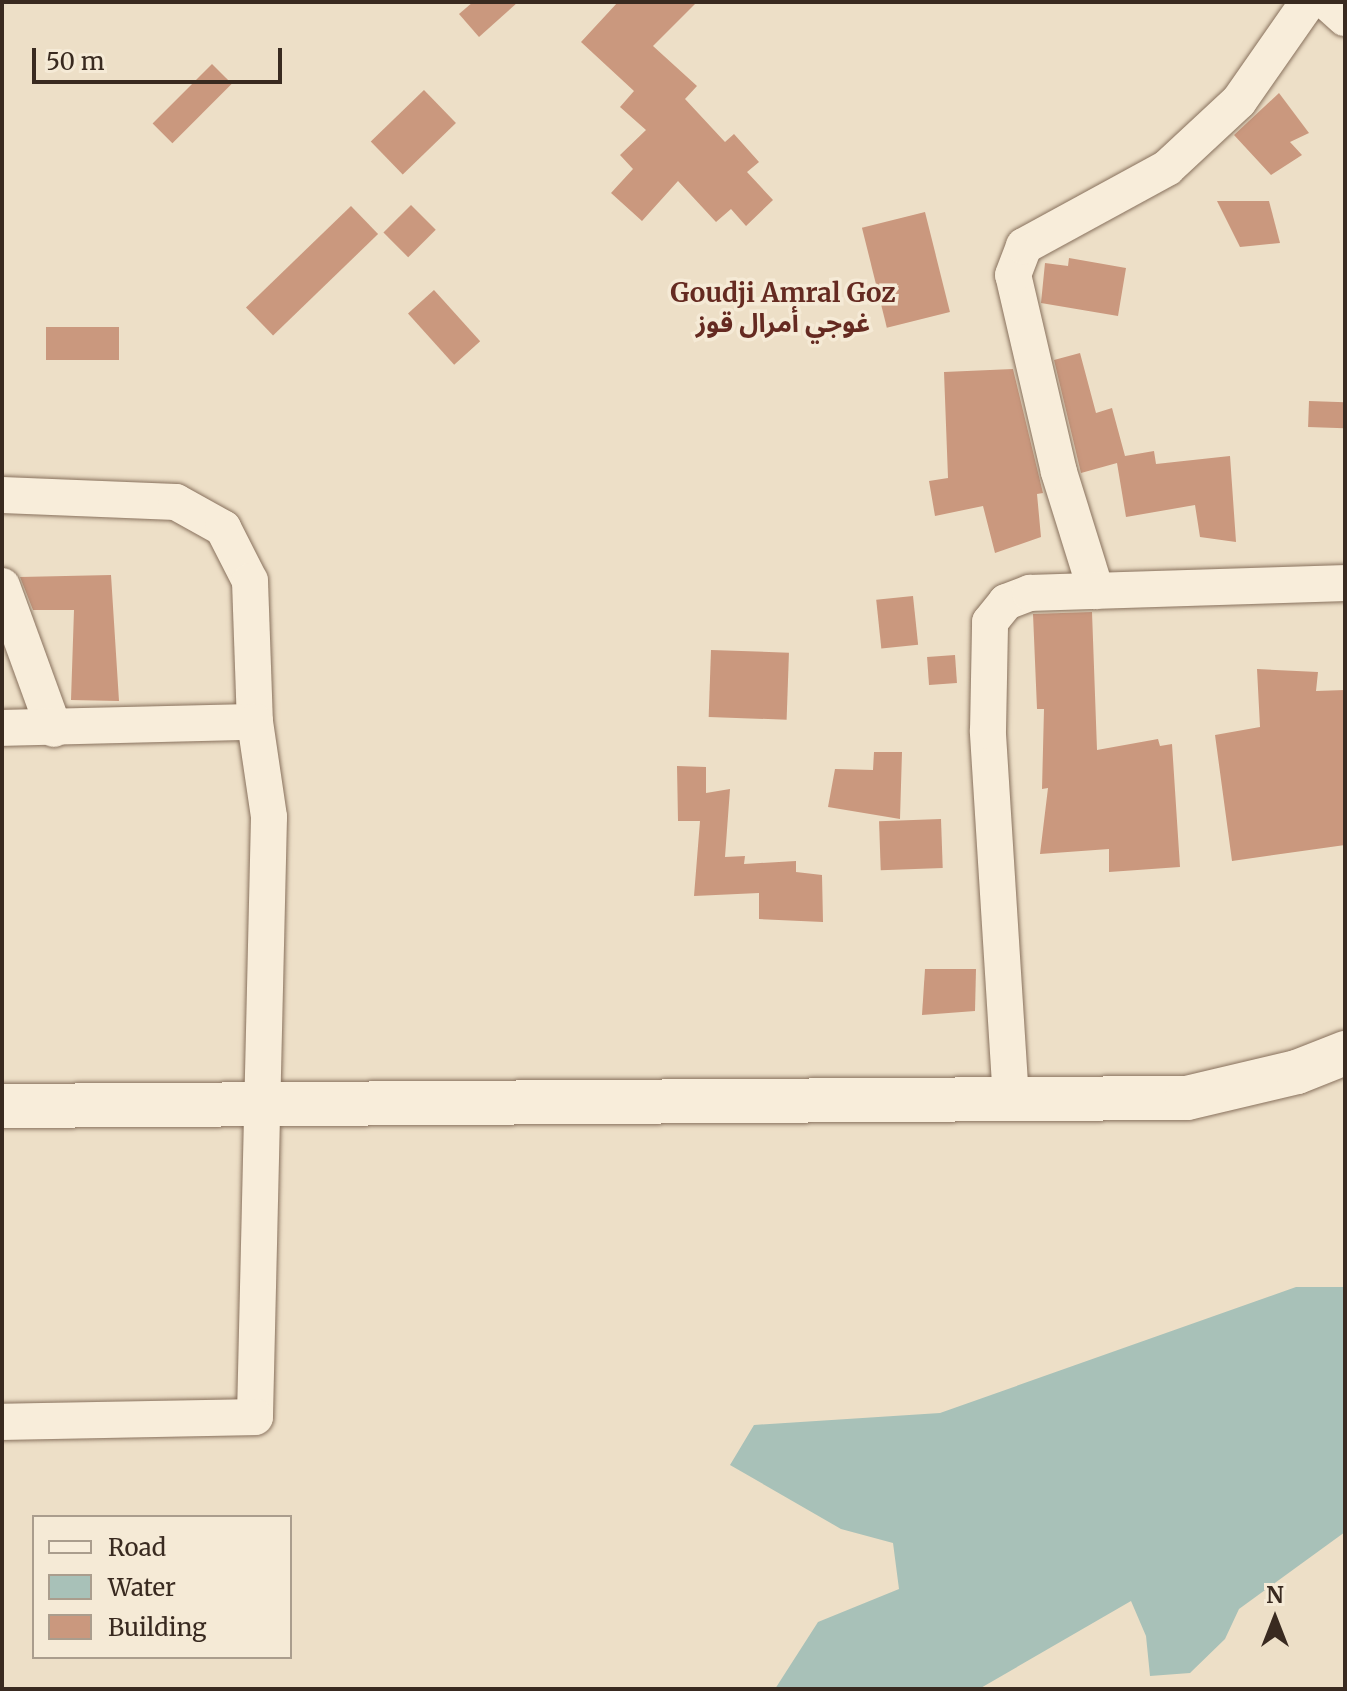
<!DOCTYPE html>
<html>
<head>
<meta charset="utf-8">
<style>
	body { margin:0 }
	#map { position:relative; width:1347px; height:1691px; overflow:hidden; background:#eddfc7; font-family:Merriweather,"Noto Sans Arabic",serif }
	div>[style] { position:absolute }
	.water>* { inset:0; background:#a8c1b8 }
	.building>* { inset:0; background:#ca987e; transform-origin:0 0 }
	.roads { filter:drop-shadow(0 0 2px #88715d) drop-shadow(0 0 2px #88715d) }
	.minor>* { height:36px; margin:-18px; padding:0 18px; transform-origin:18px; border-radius:18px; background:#f8edda }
	.tertiary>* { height:44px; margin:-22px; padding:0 22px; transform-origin:22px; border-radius:22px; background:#f8edda }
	span { translate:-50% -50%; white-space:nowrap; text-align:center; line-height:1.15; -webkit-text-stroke:7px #f5ead6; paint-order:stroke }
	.neighbourhood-label { font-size:26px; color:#652a21; font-weight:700 }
	.frame { position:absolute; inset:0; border:4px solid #392a20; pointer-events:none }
	.legend { position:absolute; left:32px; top:1515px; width:260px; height:144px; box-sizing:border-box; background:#f5ead6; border:2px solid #aa9d8d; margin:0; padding:10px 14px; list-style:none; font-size:24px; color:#392a20 }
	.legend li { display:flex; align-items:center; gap:16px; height:40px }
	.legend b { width:40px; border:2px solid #aa9d8d }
	.north { position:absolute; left:1235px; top:1579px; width:80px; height:80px; -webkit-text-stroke:6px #f5ead6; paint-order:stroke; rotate:0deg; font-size:22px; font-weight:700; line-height:32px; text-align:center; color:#392a20 }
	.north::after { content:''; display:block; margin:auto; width:28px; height:36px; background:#392a20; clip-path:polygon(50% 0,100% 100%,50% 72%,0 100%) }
	.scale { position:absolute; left:32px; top:48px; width:250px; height:36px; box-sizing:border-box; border:4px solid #392a20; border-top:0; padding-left:10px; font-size:24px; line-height:28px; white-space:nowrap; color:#392a20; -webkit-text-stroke:6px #f5ead6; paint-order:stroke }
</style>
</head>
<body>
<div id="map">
	<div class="water">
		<div style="clip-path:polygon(1296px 1287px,1345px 1287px,1345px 1532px,1239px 1609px,1225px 1639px,1190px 1673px,1150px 1676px,1146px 1636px,1131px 1601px,979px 1689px,775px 1689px,818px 1622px,899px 1589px,893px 1543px,841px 1529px,730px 1465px,754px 1425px,940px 1413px)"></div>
	</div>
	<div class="building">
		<div style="clip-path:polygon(473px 2px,518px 2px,479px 37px,459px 14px)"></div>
		<div style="clip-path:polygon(618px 2px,697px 2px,653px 46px,697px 86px,685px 99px,725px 142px,734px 134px,759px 162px,747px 172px,773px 200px,746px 226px,731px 209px,716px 222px,678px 181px,642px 221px,611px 193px,633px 169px,620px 155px,646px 130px,620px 107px,634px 91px,581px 42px)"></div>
		<div style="left:212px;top:64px;width:28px;height:84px;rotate:45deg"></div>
		<div style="left:424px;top:90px;width:46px;height:74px;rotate:46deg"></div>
		<div style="clip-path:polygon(1279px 93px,1309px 133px,1290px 142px,1302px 155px,1271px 175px,1234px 135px)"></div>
		<div style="clip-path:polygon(1217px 201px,1269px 201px,1280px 243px,1240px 247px)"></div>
		<div style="left:411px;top:205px;width:35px;height:39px;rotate:45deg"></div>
		<div style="left:351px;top:206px;width:39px;height:146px;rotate:46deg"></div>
		<div style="left:925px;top:212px;width:103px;height:65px;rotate:76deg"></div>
		<div style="clip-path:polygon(1069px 258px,1126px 268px,1118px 316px,1041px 303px,1045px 263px,1068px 266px)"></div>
		<div style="left:434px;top:290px;width:69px;height:35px;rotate:48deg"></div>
		<div style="left:46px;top:327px;width:73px;height:33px"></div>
		<div style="clip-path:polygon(1080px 353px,1096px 413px,1112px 408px,1125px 456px,1154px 451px,1156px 464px,1230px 456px,1236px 542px,1200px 537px,1195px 505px,1126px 517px,1117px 463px,1081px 473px,1054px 360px)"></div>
		<div style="clip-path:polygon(1013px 369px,1043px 493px,1037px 494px,1041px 537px,995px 553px,983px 506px,935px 516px,929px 481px,948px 478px,944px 372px)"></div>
		<div style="left:1309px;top:401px;width:36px;height:26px;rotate:2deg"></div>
		<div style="clip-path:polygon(111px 575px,119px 701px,71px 700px,74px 610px,33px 610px,20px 577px)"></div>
		<div style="left:913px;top:596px;width:49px;height:37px;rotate:84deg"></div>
		<div style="clip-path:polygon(1092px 612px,1097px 750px,1158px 739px,1160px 746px,1172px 744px,1180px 867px,1109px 872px,1109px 849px,1040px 854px,1048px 788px,1042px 789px,1044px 709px,1037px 709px,1033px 614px)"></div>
		<div style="left:711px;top:650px;width:78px;height:67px;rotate:2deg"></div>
		<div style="left:955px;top:655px;width:28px;height:28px;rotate:86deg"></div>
		<div style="clip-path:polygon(1257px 669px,1318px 672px,1316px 691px,1345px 690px,1345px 845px,1232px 861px,1215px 735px,1260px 727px)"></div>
		<div style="clip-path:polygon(874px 752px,902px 752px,900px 819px,828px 807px,835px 769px,873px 770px)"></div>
		<div style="clip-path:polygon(677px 766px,706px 767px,706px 793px,730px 789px,725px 857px,745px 856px,744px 864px,796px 861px,796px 872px,822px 875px,823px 922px,759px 919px,759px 893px,694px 896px,700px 821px,678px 821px)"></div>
		<div style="left:941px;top:819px;width:49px;height:62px;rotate:88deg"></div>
		<div style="clip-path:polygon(925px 969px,976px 969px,975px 1011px,922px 1015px)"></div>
	</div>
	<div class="roads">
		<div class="minor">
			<div style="left:1327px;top:2px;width:24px;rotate:42deg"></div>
			<div style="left:2px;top:495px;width:174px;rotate:2.3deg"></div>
			<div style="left:176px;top:502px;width:54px;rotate:29deg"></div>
			<div style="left:223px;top:528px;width:59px;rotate:63deg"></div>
			<div style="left:250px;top:581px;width:141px;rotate:88deg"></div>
			<div style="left:2px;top:586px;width:152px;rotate:70deg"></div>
			<div style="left:1096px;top:591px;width:125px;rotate:-107.3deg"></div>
			<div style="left:1059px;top:472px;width:202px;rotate:-103.1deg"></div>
			<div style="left:1013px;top:275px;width:31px;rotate:-69deg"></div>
			<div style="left:1024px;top:246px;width:163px;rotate:-28.6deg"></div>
			<div style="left:1167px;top:168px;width:98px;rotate:-42.9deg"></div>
			<div style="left:1239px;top:101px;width:121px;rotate:-55.1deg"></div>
			<div style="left:2px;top:728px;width:253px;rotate:-1.4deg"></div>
			<div style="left:255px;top:722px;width:96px;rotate:81.6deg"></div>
			<div style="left:269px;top:817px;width:600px;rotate:91.34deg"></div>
			<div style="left:255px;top:1417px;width:253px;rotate:178.9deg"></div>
			<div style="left:1011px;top:1100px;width:370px;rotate:-93.6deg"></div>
			<div style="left:988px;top:731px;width:109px;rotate:-88.9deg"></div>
			<div style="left:990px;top:622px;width:26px;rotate:-51deg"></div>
			<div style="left:1006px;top:602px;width:26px;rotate:-21deg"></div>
			<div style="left:1030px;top:593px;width:315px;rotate:-1.8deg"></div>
		</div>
		<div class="tertiary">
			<div style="left:2px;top:1106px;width:1185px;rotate:-0.39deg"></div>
			<div style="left:1187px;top:1098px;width:113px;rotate:-13.3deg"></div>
			<div style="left:1297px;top:1072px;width:52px;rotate:-21.6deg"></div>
		</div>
	</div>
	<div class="neighbourhood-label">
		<span style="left:783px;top:308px">Goudji Amral Goz<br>غوجي أمرال قوز</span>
	</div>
	<div class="frame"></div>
	<ul class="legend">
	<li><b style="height:10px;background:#f8edda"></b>Road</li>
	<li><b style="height:22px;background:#a8c1b8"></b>Water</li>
	<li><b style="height:22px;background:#ca987e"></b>Building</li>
	</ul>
	<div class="north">N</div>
	<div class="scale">50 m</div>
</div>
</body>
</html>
